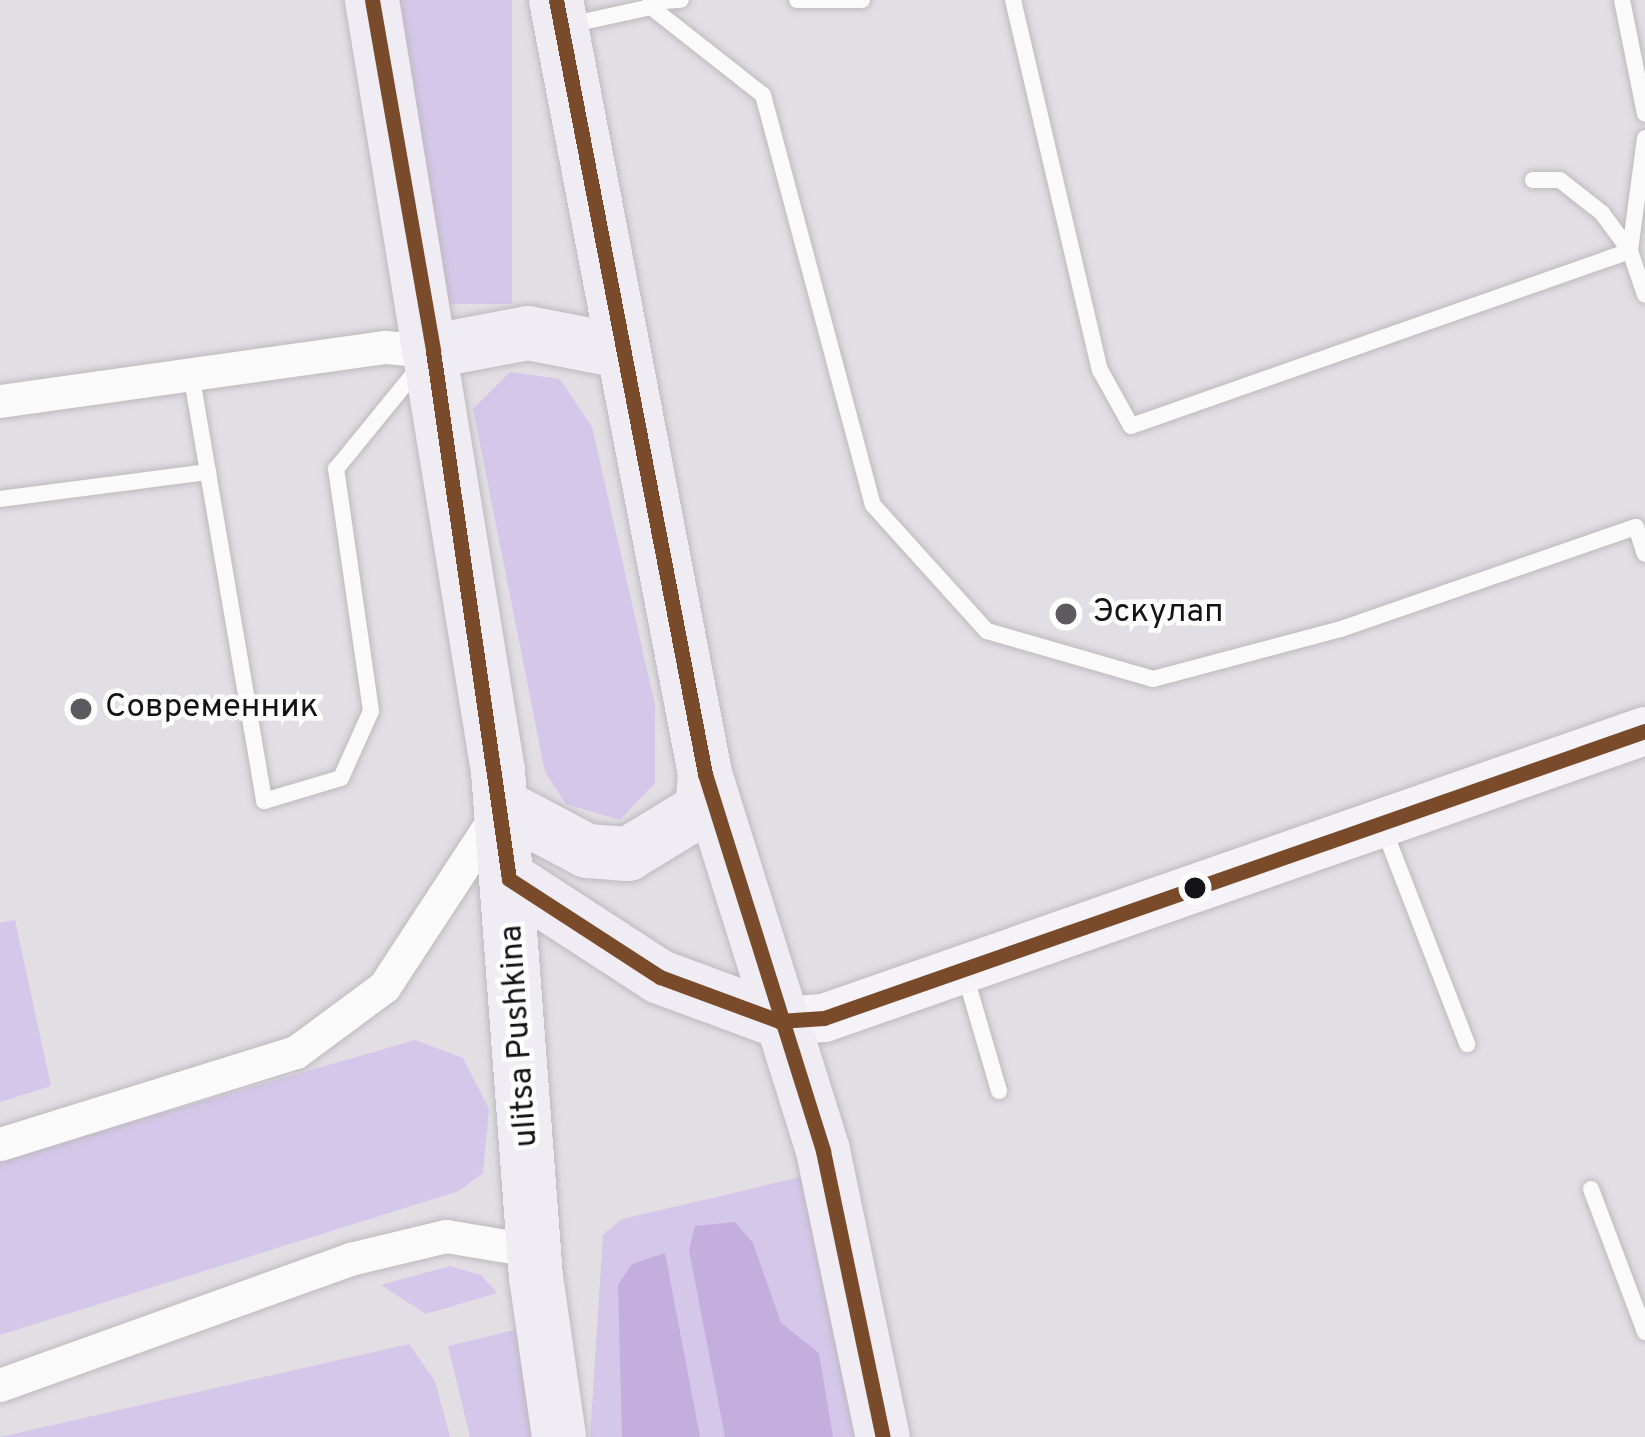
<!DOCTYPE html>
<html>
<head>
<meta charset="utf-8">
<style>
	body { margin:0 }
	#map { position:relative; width:1645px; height:1437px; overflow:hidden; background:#e1dfe4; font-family:Overpass,sans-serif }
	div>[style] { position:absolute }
	.green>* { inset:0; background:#d5c7ea; transform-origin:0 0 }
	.forest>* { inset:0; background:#c3aedd }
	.roads { filter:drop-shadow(0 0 3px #bcbabe) drop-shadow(0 0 3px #bcbabe) }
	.lane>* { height:16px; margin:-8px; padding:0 8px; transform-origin:8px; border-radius:8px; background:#fafafb }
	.street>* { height:33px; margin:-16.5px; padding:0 16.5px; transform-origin:16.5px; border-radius:16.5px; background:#fafafb }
	.secondary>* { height:48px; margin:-24px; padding:0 24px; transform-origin:24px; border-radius:24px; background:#f5f3f7 }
	.primary>* { height:54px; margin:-27px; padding:0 27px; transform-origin:27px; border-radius:27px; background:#efedf3 }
	.bus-1>* { height:15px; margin:-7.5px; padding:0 7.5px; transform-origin:7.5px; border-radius:7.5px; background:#7a4b2a }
	.dots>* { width:33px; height:33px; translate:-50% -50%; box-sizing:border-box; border:6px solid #fff; border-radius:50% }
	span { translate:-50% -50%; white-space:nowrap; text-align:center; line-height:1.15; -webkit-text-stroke:9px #fff; paint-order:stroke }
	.poi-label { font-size:33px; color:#141317 }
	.left { translate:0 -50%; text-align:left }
	.street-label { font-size:33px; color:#141317 }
</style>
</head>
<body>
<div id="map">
	<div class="green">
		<div style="left:398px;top:0;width:114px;height:304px"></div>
		<div style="clip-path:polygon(510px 372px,560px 379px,592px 427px,655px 705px,655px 783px,620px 820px,566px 804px,545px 772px,473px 409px)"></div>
		<div style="clip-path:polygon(15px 920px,51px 1086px,0 1102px,0 923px)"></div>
		<div style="clip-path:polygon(415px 1040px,463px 1058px,489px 1109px,483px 1173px,459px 1191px,0 1335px,0 1160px)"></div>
		<div style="clip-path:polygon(805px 1176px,856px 1437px,590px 1437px,603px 1235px,622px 1219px)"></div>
		<div style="clip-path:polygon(450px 1266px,481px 1275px,497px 1293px,426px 1314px,381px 1285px)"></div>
		<div style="clip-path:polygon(522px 1328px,534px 1437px,470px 1437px,448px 1346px)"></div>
		<div style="clip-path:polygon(409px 1344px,435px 1381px,450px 1437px,0 1437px)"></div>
	</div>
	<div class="forest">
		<div style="clip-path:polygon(735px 1222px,753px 1243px,781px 1323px,819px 1353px,833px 1437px,725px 1437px,689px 1250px,695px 1226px)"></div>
		<div style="clip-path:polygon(665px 1253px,700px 1437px,622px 1437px,618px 1285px,632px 1264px)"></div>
	</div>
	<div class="roads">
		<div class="lane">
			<div style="left:797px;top:0;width:65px"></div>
			<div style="left:1013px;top:0;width:380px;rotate:76.8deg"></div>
			<div style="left:1100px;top:370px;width:64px;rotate:61deg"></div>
			<div style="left:1131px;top:426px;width:529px;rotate:-19.33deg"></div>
			<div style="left:1630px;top:251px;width:47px;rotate:-126.4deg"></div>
			<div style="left:1602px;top:213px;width:53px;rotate:-141.8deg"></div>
			<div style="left:1560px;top:180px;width:27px;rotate:180deg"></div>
			<div style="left:1622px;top:0;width:116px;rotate:78.6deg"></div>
			<div style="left:650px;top:2px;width:31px;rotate:-4deg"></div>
			<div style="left:569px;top:25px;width:84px;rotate:-12.4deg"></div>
			<div style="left:651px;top:7px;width:142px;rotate:38.2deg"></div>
			<div style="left:763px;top:95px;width:424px;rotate:75deg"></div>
			<div style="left:873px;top:505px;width:170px;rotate:47.9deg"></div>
			<div style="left:987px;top:631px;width:173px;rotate:16.1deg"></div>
			<div style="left:1153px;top:679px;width:195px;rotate:-14.9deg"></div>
			<div style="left:1341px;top:629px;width:312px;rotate:-19.1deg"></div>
			<div style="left:1636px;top:527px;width:28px;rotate:72deg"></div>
			<div style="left:1645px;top:138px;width:114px;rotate:97.6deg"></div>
			<div style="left:1630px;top:251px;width:46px;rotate:71.2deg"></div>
			<div style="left:191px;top:373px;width:434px;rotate:80.3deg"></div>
			<div style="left:264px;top:801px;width:80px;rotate:-16.6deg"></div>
			<div style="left:341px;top:778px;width:73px;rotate:-65.9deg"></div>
			<div style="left:371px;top:711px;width:245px;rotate:-98.2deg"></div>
			<div style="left:336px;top:469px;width:133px;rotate:-50.8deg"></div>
			<div style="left:0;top:499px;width:210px;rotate:-7.4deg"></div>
			<div style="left:1383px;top:827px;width:233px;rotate:68.8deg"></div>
			<div style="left:964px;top:971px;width:125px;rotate:73.7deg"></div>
			<div style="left:1591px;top:1189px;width:153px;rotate:69.3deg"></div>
		</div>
		<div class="street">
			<div style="left:0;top:401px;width:389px;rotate:-8deg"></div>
			<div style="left:385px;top:347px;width:48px;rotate:4.8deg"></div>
			<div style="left:0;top:1144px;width:310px;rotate:-17.3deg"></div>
			<div style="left:296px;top:1052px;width:109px;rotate:-36.5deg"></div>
			<div style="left:384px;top:987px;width:214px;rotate:-56.8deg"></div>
			<div style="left:0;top:1385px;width:372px;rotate:-19.8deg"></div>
			<div style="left:350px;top:1259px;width:99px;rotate:-13.5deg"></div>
			<div style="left:446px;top:1236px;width:91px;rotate:9.5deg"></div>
		</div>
		<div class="secondary">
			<div style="left:779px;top:1021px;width:45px;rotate:-3.8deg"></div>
			<div style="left:824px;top:1018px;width:870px;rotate:-19.27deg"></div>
		</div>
		<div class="primary">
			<div style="left:372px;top:0;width:781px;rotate:80.72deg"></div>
			<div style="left:498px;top:771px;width:507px;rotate:85.71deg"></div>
			<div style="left:536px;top:1277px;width:162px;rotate:81.8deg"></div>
			<div style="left:556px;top:0;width:788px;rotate:79.1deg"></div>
			<div style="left:705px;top:774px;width:395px;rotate:72.6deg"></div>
			<div style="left:823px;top:1151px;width:292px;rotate:78.2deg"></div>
			<div style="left:433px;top:351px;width:97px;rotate:-10.7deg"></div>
			<div style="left:528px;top:333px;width:94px;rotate:11.1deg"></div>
			<div style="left:502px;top:806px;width:96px;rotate:27.9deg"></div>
			<div style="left:587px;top:851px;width:41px;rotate:4.2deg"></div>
			<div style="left:628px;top:854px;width:87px;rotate:-31.3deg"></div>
			<div style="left:702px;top:809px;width:35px;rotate:-85deg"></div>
			<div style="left:509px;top:879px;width:180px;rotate:33deg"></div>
			<div style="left:660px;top:977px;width:127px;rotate:20.3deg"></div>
		</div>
	</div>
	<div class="bus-1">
		<div style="left:372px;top:0;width:356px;rotate:80.1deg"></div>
		<div style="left:433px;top:351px;width:533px;rotate:81.81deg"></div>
		<div style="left:509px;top:879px;width:180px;rotate:33deg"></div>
		<div style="left:660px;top:977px;width:127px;rotate:20.3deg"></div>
		<div style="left:779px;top:1021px;width:45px;rotate:-3.8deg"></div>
		<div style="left:824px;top:1018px;width:870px;rotate:-19.27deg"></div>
		<div style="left:556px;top:0;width:788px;rotate:79.1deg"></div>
		<div style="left:705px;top:774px;width:395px;rotate:72.6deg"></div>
		<div style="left:823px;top:1151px;width:292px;rotate:78.2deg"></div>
	</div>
	<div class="dots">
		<div style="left:1066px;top:614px;background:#5c5a5f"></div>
		<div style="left:81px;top:709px;background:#5c5a5f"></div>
		<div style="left:1195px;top:888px;background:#141317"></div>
	</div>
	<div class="poi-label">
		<span class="left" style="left:1093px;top:614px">Эскулап</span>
		<span class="left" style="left:105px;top:709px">Современник</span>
	</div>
	<div class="street-label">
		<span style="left:521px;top:1036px;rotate:-94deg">ulitsa Pushkina</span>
	</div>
</div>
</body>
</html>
